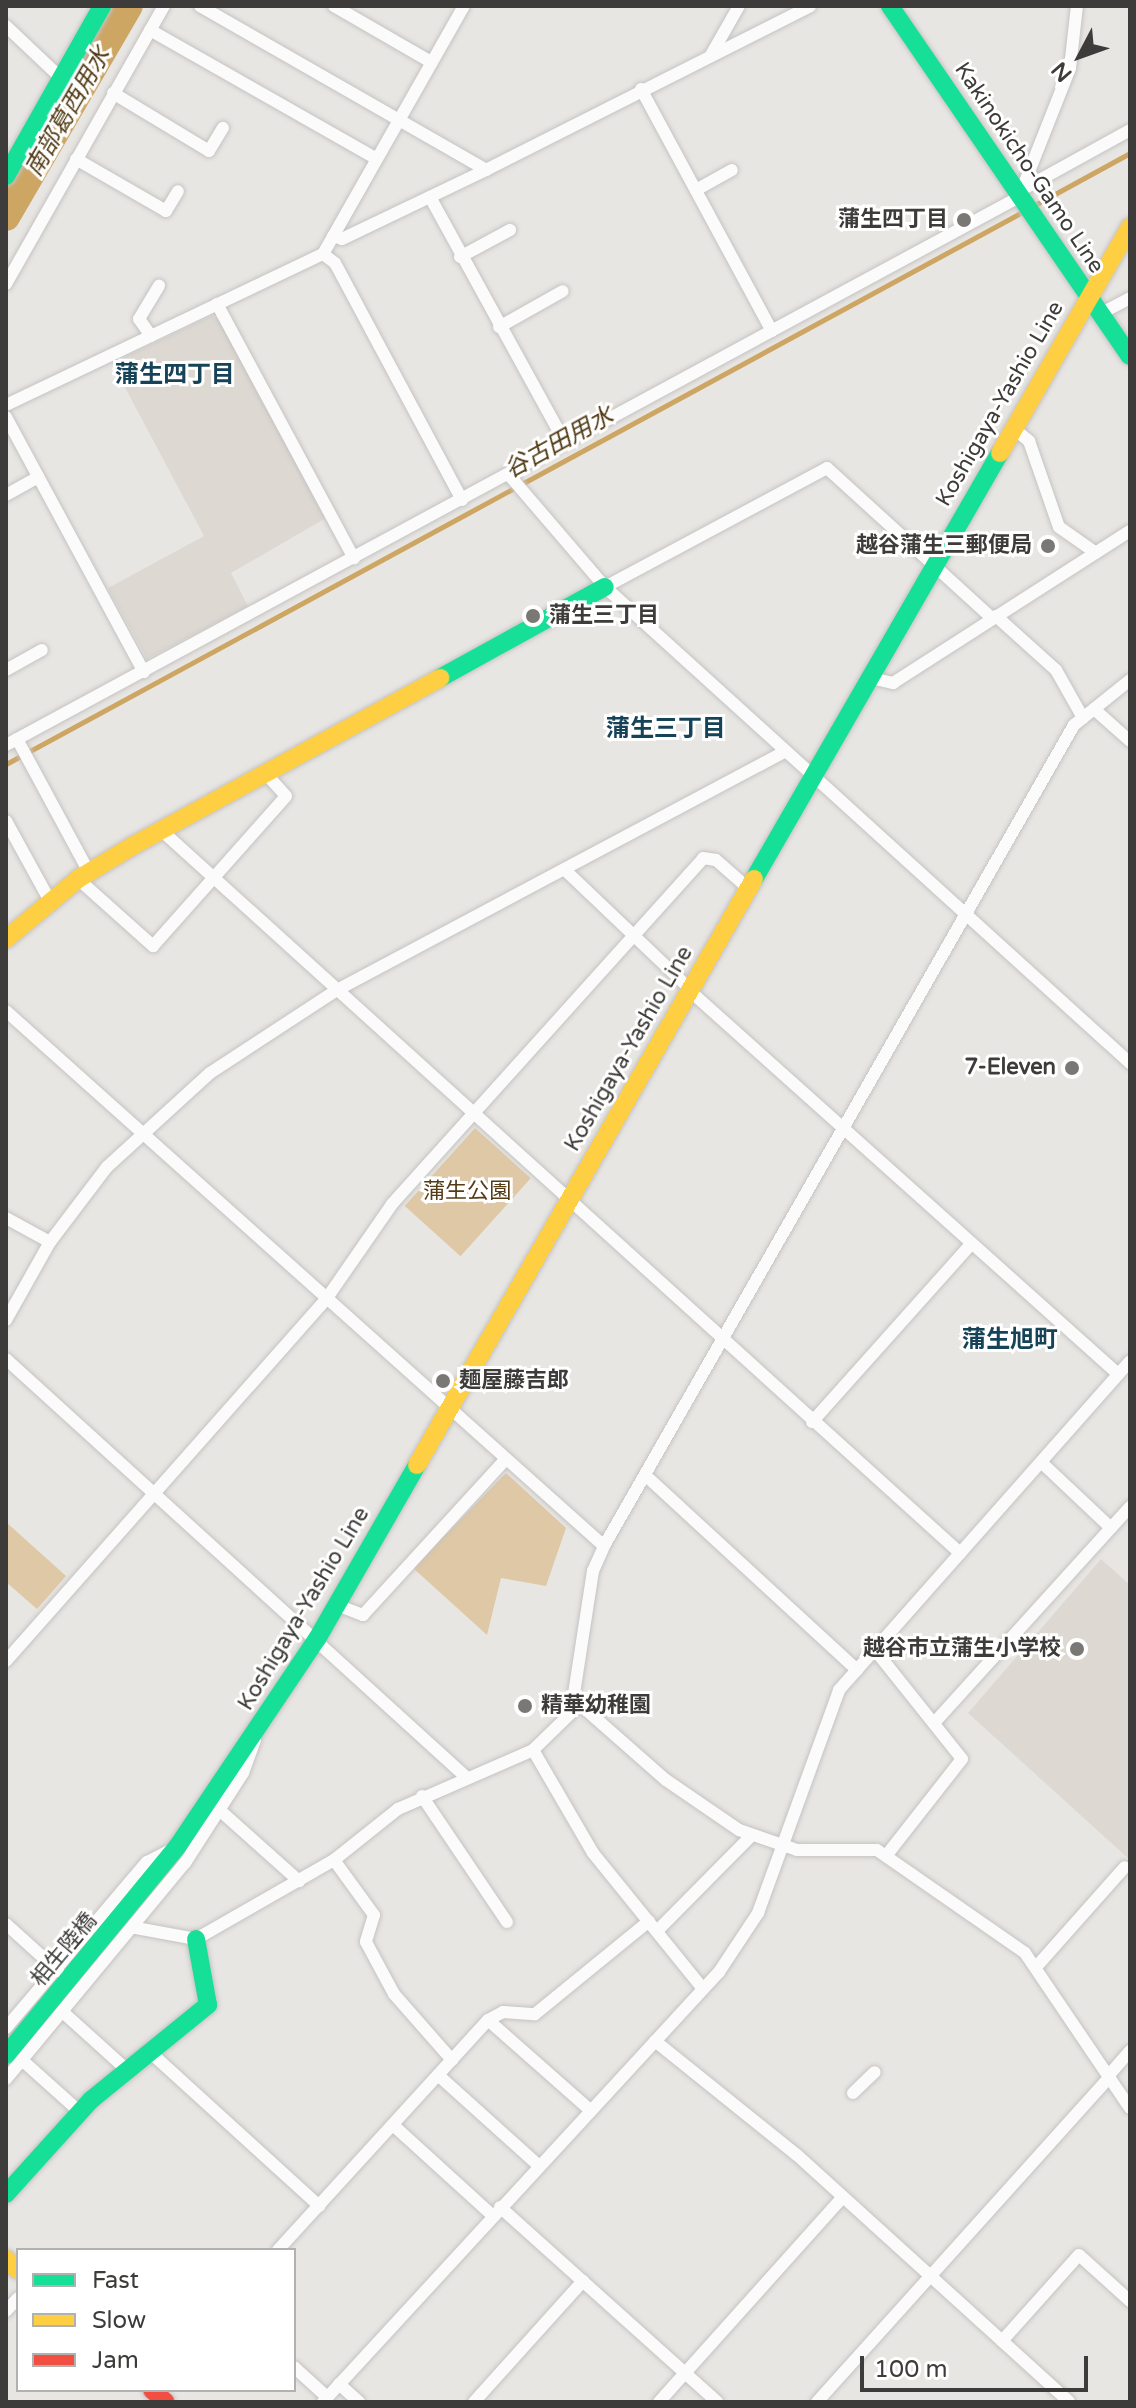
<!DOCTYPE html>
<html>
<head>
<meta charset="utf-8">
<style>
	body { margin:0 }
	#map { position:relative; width:1136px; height:2408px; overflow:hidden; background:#e8e6e3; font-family:"Varela Round","Noto Sans JP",sans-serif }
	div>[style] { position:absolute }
	.built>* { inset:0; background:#ddd8d2 }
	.green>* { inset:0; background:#dfc8a6; transform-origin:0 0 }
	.stream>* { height:5px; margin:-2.5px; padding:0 2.5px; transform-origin:2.5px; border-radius:2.5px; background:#cda664 }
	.river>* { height:28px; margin:-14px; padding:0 14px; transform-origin:14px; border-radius:14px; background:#cda664 }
	.roads { filter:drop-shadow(0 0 2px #c5c3c2) drop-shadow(0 0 2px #c5c3c2) }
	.street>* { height:12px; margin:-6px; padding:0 6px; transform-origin:6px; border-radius:6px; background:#fcfbfb }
	.fast>* { height:18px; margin:-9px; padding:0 9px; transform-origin:9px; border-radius:9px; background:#16e098 }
	.slow>* { height:18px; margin:-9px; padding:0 9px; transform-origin:9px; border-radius:9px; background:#ffcf43 }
	.jam>* { height:18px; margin:-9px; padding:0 9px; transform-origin:9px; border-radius:9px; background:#f24e42 }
	.dots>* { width:22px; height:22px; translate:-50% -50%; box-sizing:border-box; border:4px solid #fff; border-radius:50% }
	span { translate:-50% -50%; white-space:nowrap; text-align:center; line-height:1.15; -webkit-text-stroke:6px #fff; paint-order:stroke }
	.street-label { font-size:22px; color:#3d3c3a }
	.poi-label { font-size:22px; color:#3d3c3a; font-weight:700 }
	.right { translate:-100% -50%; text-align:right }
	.left { translate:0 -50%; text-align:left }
	.park-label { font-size:22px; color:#543c17 }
	.water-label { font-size:24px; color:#4f3812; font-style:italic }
	.neighbourhood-label { font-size:24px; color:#174358; font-weight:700 }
	.frame { position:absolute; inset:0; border:8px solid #3d3c3a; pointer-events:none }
	.legend { position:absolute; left:16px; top:2248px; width:280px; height:144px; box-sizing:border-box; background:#fff; border:2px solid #b1b1b0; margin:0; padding:10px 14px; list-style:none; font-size:24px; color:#3d3c3a }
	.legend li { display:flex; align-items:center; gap:16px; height:40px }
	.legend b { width:40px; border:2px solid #b1b1b0 }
	.north { position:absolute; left:1040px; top:16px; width:80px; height:80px; -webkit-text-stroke:6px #fff; paint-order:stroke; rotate:229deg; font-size:22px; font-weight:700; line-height:32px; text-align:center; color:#3d3c3a }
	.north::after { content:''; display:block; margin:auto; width:28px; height:36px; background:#3d3c3a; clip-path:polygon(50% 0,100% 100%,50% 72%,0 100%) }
	.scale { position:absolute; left:860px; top:2356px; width:228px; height:36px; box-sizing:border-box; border:4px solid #3d3c3a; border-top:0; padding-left:10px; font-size:24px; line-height:28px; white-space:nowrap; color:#3d3c3a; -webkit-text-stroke:6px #fff; paint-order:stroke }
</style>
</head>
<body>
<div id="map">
	<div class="built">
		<div style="clip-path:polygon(211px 316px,222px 321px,326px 518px,231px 573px,248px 606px,147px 659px,108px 588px,204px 536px,112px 363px)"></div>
		<div style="clip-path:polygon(1101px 1559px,1130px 1585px,1130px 1860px,968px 1713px)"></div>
	</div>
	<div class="green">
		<div style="left:475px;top:1128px;width:75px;height:105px;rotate:42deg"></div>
		<div style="clip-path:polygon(506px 1473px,566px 1528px,546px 1586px,501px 1578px,487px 1635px,413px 1568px)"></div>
		<div style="clip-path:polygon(6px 1522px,66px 1576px,37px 1609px,6px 1582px)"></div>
	</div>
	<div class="stream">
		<div style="left:1033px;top:206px;width:111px;rotate:-28.7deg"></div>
		<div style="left:6px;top:764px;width:1159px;rotate:-28.51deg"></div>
	</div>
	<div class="river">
		<div style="left:6px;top:217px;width:244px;rotate:-59.8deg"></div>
	</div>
	<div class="roads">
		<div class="street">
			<div style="left:200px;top:6px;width:330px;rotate:29.8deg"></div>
			<div style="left:334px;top:6px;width:112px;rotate:30deg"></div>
			<div style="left:6px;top:26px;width:76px;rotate:43.4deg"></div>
			<div style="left:150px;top:30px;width:259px;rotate:29.6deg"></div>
			<div style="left:711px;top:55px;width:56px;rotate:-60.3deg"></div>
			<div style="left:641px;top:89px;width:275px;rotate:61.6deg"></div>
			<div style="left:113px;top:93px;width:112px;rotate:31.1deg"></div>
			<div style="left:209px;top:151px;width:27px;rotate:-59deg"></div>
			<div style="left:76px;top:159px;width:104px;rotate:30deg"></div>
			<div style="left:166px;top:211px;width:23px;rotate:-59deg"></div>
			<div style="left:1023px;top:189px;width:122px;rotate:-28.9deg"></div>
			<div style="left:696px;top:190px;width:41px;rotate:-29.1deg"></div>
			<div style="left:430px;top:197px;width:281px;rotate:61.2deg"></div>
			<div style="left:333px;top:236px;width:9px;rotate:18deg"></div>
			<div style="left:342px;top:239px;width:160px;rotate:-25.6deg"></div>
			<div style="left:486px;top:170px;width:363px;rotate:-26.8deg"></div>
			<div style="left:323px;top:254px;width:15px;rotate:37deg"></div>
			<div style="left:335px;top:263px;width:269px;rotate:61.8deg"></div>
			<div style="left:460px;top:257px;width:57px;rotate:-28.4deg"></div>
			<div style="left:6px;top:284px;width:320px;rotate:-60.4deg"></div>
			<div style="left:217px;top:304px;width:289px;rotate:61.7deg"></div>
			<div style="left:1100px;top:314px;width:34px;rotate:-28deg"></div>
			<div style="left:499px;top:327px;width:73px;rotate:-29.4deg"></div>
			<div style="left:151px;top:336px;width:21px;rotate:-125deg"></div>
			<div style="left:139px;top:319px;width:39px;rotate:-59deg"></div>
			<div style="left:6px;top:405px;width:351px;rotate:-25.5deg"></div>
			<div style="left:323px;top:254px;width:285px;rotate:-60.4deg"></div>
			<div style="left:6px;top:417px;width:290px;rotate:61.6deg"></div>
			<div style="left:1013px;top:428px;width:21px;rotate:39deg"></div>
			<div style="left:1029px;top:441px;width:91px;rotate:70.8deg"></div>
			<div style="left:1059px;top:527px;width:45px;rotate:35.1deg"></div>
			<div style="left:509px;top:475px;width:148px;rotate:49.4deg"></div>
			<div style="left:605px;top:587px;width:709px;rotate:42.2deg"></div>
			<div style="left:6px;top:495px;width:37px;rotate:-29deg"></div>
			<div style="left:605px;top:587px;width:252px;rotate:-28.2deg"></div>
			<div style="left:827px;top:468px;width:223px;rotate:42.3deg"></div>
			<div style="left:996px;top:616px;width:81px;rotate:42deg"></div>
			<div style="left:1056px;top:670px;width:55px;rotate:60.6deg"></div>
			<div style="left:6px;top:670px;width:41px;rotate:-29.1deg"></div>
			<div style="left:871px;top:678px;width:23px;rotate:13deg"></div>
			<div style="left:893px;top:683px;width:282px;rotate:-32.7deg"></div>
			<div style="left:1094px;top:709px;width:48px;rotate:41.6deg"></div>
			<div style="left:17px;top:739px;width:151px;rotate:61.6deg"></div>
			<div style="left:6px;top:745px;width:1152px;rotate:-28.41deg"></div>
			<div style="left:1019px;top:197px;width:139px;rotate:-68.4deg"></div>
			<div style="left:1070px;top:68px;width:62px;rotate:-83.6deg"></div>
			<div style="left:6px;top:821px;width:91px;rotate:61.2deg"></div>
			<div style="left:161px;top:830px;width:1078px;rotate:42.14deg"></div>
			<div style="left:565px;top:870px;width:174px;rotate:43.6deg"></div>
			<div style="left:78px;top:879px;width:101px;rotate:41.8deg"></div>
			<div style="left:153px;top:946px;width:200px;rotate:-48.4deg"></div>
			<div style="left:286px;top:796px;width:31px;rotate:-132deg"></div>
			<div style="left:690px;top:991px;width:574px;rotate:41.82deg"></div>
			<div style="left:6px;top:1011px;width:802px;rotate:41.82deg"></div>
			<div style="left:6px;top:1218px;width:50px;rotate:28.6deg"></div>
			<div style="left:6px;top:1320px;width:90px;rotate:-60.6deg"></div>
			<div style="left:50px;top:1242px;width:94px;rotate:-52.8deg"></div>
			<div style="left:107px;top:1167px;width:139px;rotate:-42.4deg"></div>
			<div style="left:210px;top:1073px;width:152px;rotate:-33.2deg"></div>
			<div style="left:337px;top:990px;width:506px;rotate:-28.03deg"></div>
			<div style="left:6px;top:1359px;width:620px;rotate:42.26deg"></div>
			<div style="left:812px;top:1422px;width:239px;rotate:-48.2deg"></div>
			<div style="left:1041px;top:1462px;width:96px;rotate:43.3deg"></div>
			<div style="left:645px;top:1475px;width:288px;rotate:42.6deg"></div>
			<div style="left:337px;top:1605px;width:28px;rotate:21deg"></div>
			<div style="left:363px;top:1615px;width:210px;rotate:-47.5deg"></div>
			<div style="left:875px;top:1650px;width:139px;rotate:51.4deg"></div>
			<div style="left:962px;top:1759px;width:123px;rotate:128.1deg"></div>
			<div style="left:6px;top:1661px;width:485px;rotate:-48.5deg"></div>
			<div style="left:327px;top:1298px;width:114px;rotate:-55.3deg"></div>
			<div style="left:392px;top:1204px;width:465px;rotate:-48deg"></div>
			<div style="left:703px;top:858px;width:13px;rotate:9deg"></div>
			<div style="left:716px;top:860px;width:44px;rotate:41.3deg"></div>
			<div style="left:576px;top:1701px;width:120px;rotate:41.3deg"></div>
			<div style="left:666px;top:1780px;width:88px;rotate:34.4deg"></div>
			<div style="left:739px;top:1830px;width:61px;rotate:19deg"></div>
			<div style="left:797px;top:1850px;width:80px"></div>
			<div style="left:877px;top:1850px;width:180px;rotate:34.8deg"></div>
			<div style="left:1025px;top:1953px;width:187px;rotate:55.9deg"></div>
			<div style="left:934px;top:1723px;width:292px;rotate:-47.8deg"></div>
			<div style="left:533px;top:1750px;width:119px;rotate:59.8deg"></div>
			<div style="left:593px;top:1853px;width:175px;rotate:51deg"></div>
			<div style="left:422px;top:1796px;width:152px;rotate:56deg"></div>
			<div style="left:215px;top:1806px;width:113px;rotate:41.8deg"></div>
			<div style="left:334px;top:1860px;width:68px;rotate:54deg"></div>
			<div style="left:374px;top:1915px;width:28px;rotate:107deg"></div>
			<div style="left:366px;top:1942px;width:59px;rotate:61.7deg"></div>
			<div style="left:394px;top:1994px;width:88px;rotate:48.7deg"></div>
			<div style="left:6px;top:1924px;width:70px;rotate:42.1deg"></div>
			<div style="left:136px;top:1928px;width:61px;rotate:10.4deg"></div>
			<div style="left:196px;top:1939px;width:159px;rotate:-29.8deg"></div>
			<div style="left:334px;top:1860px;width:82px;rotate:-38.6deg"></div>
			<div style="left:398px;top:1809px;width:147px;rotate:-23.6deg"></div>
			<div style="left:533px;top:1750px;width:53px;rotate:-44.2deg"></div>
			<div style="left:571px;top:1713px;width:144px;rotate:-81.2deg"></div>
			<div style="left:593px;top:1571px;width:27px;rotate:-66deg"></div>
			<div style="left:604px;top:1546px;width:946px;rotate:-60.21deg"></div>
			<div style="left:1074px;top:725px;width:72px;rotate:-38.8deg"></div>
			<div style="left:657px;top:1931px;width:134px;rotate:-45.3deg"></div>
			<div style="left:1037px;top:1966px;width:132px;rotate:-48.4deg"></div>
			<div style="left:65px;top:2014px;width:84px;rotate:42.1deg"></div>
			<div style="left:488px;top:2020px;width:136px;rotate:41.4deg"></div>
			<div style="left:6px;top:2028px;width:218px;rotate:-49.7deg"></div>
			<div style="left:147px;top:1862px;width:34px;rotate:-27deg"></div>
			<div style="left:655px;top:2041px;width:182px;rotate:38.8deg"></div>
			<div style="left:797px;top:2155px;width:367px;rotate:42.2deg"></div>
			<div style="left:150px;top:2052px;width:229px;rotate:42.3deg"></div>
			<div style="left:23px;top:2061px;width:76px;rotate:41.8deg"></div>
			<div style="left:438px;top:2075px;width:135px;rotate:42deg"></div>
			<div style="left:1109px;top:2075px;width:32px;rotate:-49deg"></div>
			<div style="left:6px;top:2079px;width:281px;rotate:-50.4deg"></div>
			<div style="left:185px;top:1863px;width:107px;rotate:-57.2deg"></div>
			<div style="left:243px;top:1773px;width:35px;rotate:-70deg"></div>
			<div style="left:853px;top:2093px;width:30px;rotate:-44deg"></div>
			<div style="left:393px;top:2125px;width:134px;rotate:42.3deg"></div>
			<div style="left:500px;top:2207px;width:292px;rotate:41.9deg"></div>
			<div style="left:278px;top:2250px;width:311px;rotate:-47.6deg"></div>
			<div style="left:488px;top:2020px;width:17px;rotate:-28deg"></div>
			<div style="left:503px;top:2012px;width:32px;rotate:4deg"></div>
			<div style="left:535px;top:2014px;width:147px;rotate:-39.2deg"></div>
			<div style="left:6px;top:2311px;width:18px;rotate:-47deg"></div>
			<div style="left:1002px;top:2341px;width:115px;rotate:-48.2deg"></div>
			<div style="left:1079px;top:2255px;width:69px;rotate:42deg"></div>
			<div style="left:294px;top:2367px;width:45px;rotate:42.3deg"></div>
			<div style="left:339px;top:2384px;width:27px;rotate:42deg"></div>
			<div style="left:323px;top:2402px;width:585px;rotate:-47.36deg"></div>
			<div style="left:719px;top:1972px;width:71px;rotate:-56.5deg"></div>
			<div style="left:758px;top:1913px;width:237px;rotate:-70deg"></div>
			<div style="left:839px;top:1690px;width:439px;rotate:-48.5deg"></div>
			<div style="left:474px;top:2402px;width:163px;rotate:-48deg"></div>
			<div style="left:659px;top:2402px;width:275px;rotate:-48.1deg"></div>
			<div style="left:817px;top:2402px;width:438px;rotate:-48deg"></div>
		</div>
		<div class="fast">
			<div style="left:890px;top:6px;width:424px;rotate:55.6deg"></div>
			<div style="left:6px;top:176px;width:195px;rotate:-60.5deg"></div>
			<div style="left:440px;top:678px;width:188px;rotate:-28.9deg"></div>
			<div style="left:754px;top:879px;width:492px;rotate:-60deg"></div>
			<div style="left:6px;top:2055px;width:269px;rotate:-50.6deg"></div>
			<div style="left:177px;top:1847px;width:251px;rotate:-56.1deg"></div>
			<div style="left:317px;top:1639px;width:201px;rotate:-60.1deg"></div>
			<div style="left:6px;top:2194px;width:127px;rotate:-47.9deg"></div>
			<div style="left:91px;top:2100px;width:151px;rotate:-39.1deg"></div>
			<div style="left:208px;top:2005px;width:67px;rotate:-100.3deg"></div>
		</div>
		<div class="slow">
			<div style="left:1000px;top:453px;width:261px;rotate:-60.1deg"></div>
			<div style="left:6px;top:939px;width:94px;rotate:-39.8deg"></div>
			<div style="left:78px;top:879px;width:66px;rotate:-31.3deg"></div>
			<div style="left:134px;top:845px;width:349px;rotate:-28.6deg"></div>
			<div style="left:417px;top:1465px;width:676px;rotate:-60.1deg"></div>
			<div style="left:6px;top:2259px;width:16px;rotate:43deg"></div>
		</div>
		<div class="jam">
			<div style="left:152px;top:2390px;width:18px;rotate:41deg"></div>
		</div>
	</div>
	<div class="dots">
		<div style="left:964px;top:220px;background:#797875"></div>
		<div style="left:1048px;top:546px;background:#797875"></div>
		<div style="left:533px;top:616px;background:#797875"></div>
		<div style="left:1072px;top:1068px;background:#797875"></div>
		<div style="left:443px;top:1381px;background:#797875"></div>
		<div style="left:1077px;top:1649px;background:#797875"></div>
		<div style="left:525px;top:1706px;background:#797875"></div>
	</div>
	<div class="street-label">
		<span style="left:1029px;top:168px;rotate:56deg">Kakinokicho-Gamo Line</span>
		<span style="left:1000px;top:404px;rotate:-60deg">Koshigaya-Yashio Line</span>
		<span style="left:629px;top:1049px;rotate:-60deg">Koshigaya-Yashio Line</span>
		<span style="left:304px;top:1609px;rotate:-59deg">Koshigaya-Yashio Line</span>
		<span style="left:64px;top:1950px;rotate:-50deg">相生陸橋</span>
	</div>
	<div class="poi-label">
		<span class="right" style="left:948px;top:220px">蒲生四丁目</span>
		<span class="right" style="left:1032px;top:546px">越谷蒲生三郵便局</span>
		<span class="left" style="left:549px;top:616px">蒲生三丁目</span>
		<span class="right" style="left:1056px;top:1068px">7-Eleven</span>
		<span class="left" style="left:459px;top:1381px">麺屋藤吉郎</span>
		<span class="right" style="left:1061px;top:1649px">越谷市立蒲生小学校</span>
		<span class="left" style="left:541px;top:1706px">精華幼稚園</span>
	</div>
	<div class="park-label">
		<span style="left:467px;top:1192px">蒲生公園</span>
	</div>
	<div class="water-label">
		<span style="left:68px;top:112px;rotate:-60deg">南部葛西用水</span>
		<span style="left:559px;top:443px;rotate:-29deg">谷古田用水</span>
	</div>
	<div class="neighbourhood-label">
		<span style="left:175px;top:375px">蒲生四丁目</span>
		<span style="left:666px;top:729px">蒲生三丁目</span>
		<span style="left:1010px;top:1340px">蒲生旭町</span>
	</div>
	<div class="frame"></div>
	<ul class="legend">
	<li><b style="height:10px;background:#16e098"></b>Fast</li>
	<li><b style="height:10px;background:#ffcf43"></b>Slow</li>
	<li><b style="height:10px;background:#f24e42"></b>Jam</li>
	</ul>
	<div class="north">N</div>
	<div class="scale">100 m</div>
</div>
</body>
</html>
